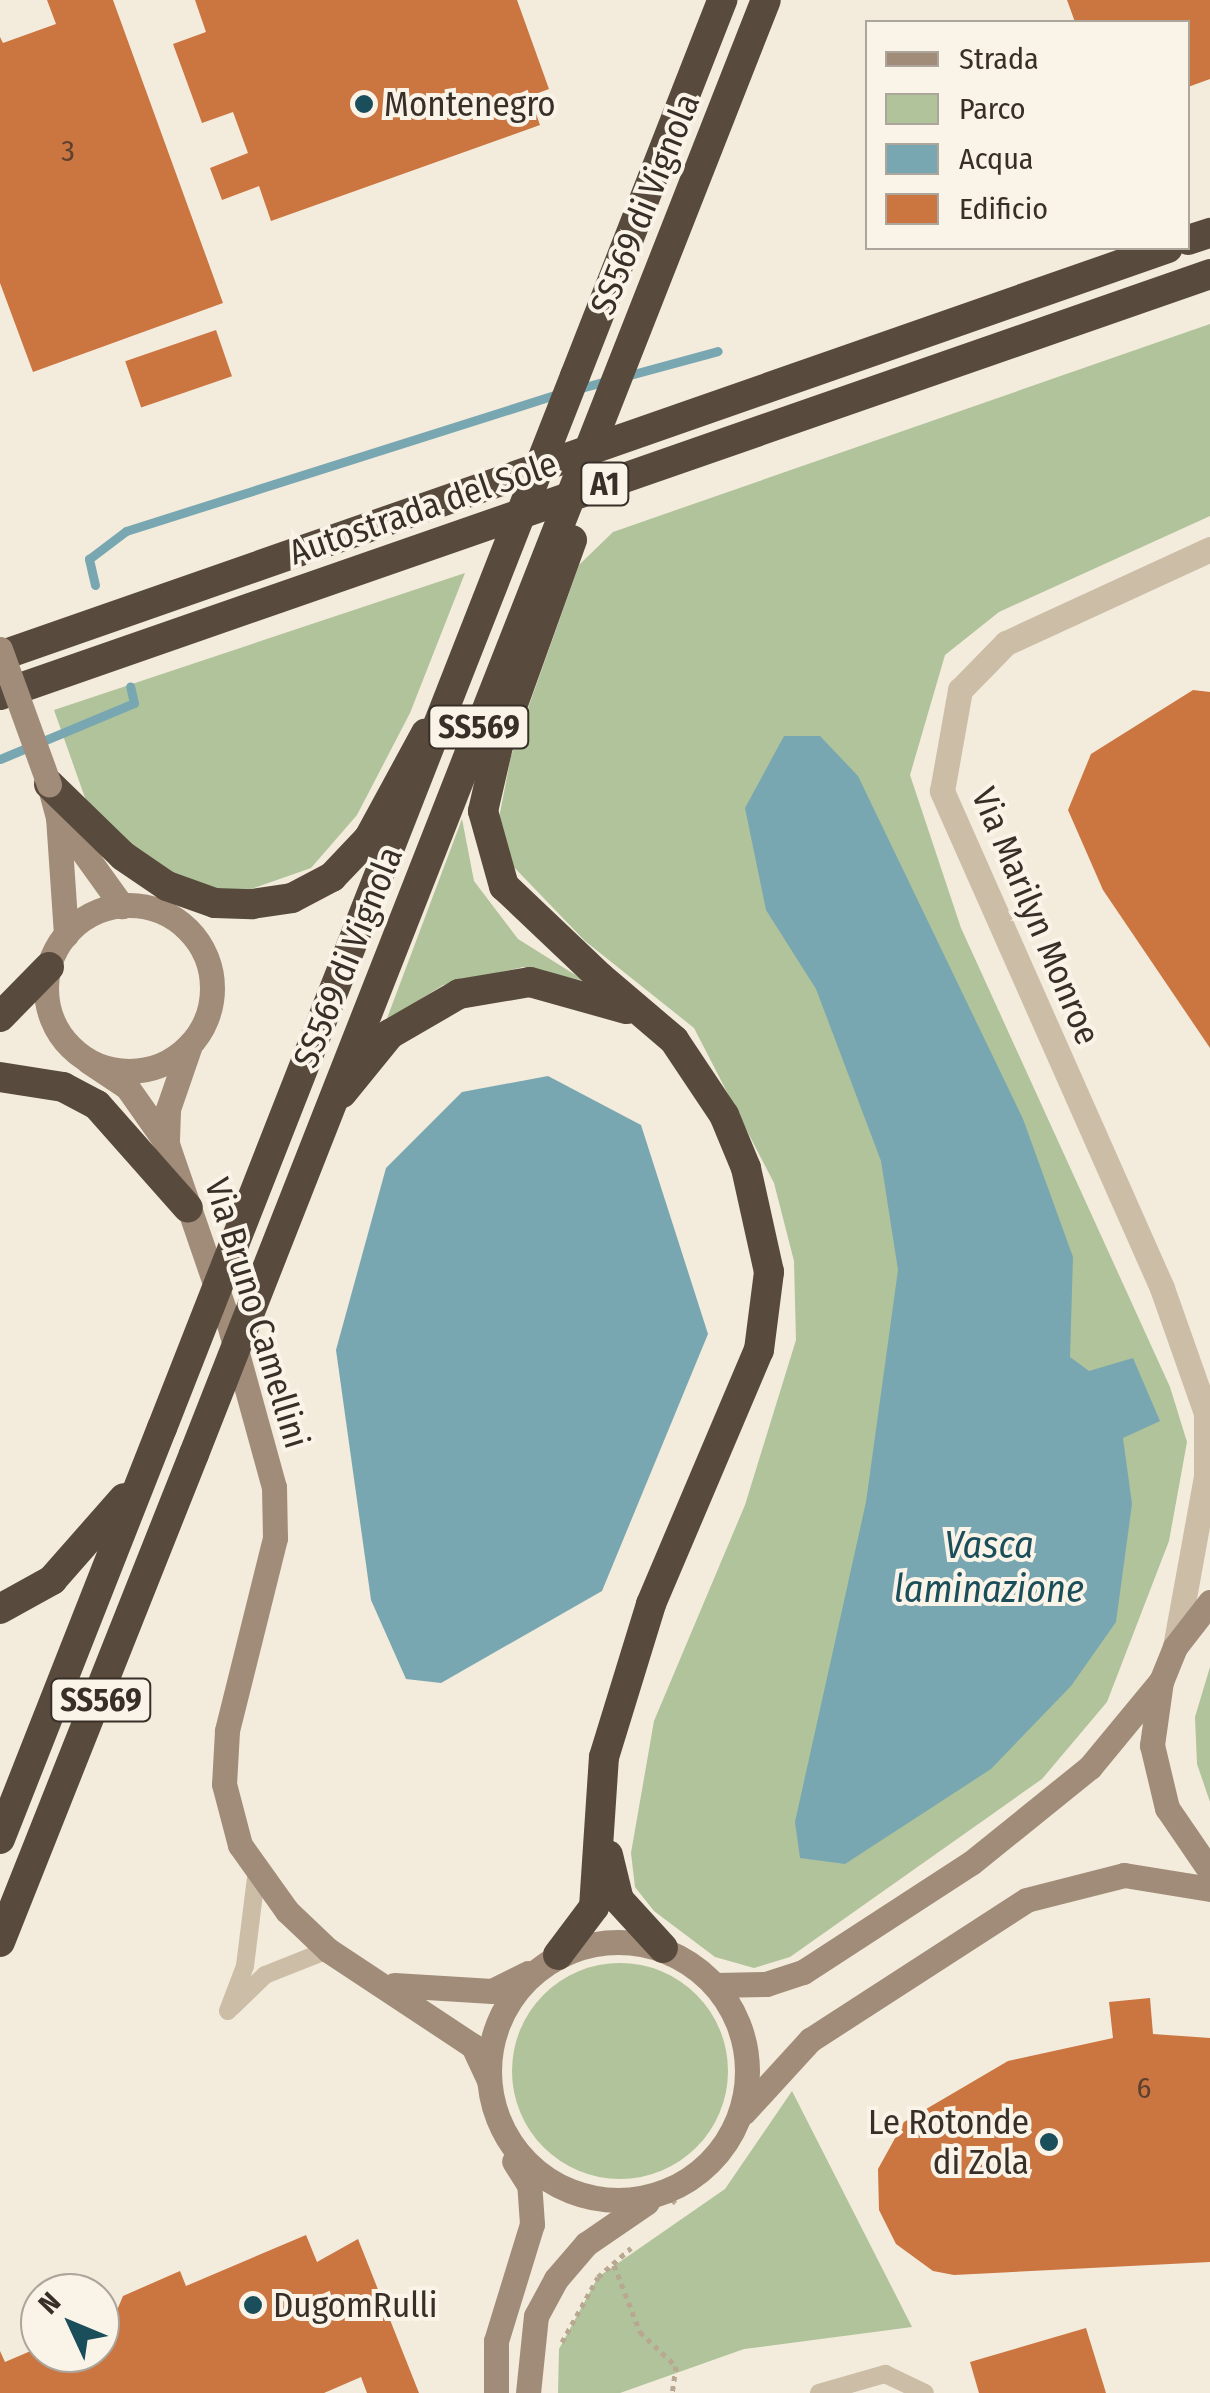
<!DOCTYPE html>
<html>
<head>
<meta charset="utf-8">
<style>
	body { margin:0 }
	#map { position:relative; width:1210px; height:2393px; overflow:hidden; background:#f3ebdb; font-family:"Fira Sans Condensed",sans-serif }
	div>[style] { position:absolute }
	.green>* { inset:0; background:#b0c39a }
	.round { border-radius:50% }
	.water>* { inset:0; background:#79a7b1 }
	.stream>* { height:9px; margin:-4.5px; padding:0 4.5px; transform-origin:4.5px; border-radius:4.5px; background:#79a7b1 }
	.building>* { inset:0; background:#cb7541; transform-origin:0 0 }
	.path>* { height:5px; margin-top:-2.5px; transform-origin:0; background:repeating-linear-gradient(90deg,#b8a791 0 5px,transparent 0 10px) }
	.lane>* { height:18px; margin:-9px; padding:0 9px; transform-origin:9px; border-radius:9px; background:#ccbda7 }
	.street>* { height:25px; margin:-12.5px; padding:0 12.5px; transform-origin:12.5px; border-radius:12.5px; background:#ccbda7 }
	.secondary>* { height:25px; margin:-12.5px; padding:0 12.5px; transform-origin:12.5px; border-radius:12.5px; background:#a08c78 }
	.secondary>.ring { margin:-12.5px; padding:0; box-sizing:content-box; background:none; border:25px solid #a08c78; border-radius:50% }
	.highway>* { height:30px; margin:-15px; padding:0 15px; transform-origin:15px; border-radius:15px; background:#594a3e }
	.secondary-bridge>* { height:25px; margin:-12.5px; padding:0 12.5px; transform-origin:12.5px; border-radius:12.5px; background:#a08c78 }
	.highway-bridge>* { height:30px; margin:-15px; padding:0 15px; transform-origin:15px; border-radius:15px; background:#594a3e }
	.dots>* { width:28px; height:28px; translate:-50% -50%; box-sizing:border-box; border:5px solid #faf4e8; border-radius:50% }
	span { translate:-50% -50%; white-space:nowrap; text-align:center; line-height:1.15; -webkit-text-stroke:8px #faf4e8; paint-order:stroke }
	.number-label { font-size:30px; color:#5d402e }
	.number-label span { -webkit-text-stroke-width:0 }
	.shield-label span { padding:2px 8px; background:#faf4e8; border:2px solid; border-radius:8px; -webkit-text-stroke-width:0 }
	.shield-label { font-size:32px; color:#382f28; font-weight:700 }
	.poi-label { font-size:35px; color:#382f28 }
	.left { translate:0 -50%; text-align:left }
	.right { translate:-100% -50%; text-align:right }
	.street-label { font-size:35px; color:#382f28 }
	.water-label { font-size:38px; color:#1b4e5b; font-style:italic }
	.legend { position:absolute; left:865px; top:20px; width:325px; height:230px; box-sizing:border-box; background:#faf4e8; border:2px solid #aca59b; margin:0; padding:12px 18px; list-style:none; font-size:30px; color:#382f28 }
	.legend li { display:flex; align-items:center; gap:20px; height:50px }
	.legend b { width:50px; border:2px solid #aca59b }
	.north { position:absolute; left:20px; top:2273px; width:100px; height:100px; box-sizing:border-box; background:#faf4e8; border:2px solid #aca59b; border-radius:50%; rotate:314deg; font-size:28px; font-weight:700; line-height:40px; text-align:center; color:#382f28 }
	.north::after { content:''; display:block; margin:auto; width:35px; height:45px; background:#1b4e5b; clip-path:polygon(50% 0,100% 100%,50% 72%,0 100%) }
</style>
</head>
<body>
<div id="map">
	<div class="green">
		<div style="clip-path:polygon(1210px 324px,1210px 516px,999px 612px,945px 655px,910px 775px,961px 928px,1170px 1387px,1187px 1442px,1169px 1541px,1107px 1702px,1042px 1779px,790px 1957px,754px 1968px,715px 1957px,654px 1911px,635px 1887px,631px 1853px,654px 1721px,745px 1505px,796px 1340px,794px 1261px,774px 1183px,694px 1028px,585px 941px,510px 863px,499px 818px,511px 756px,579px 565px,613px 532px)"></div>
		<div style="clip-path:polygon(465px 573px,410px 713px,357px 815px,311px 868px,248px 890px,199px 891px,128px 849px,90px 812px,54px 710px)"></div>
		<div style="clip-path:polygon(462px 819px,474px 881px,518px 939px,585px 981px,523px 967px,443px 985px,386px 1021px)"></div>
		<div style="clip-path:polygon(1210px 1667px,1210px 1802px,1197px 1764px,1195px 1717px)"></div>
		<div class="round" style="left:512px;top:1963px;width:216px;height:216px"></div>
		<div style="clip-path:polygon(792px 2091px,912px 2327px,744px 2349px,620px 2393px,558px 2393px,559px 2349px,598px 2277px,725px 2189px)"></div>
	</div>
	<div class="water">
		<div style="clip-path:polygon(784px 736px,820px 736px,858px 776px,1023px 1119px,1073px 1257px,1070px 1357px,1089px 1371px,1133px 1358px,1160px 1421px,1123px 1438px,1132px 1504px,1116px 1622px,1071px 1686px,991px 1769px,845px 1864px,800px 1858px,795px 1822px,866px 1502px,898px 1270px,881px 1161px,816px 989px,766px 910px,745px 808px)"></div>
		<div style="clip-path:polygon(548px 1076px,641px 1125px,708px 1334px,602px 1591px,441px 1683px,406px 1679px,371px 1600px,336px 1350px,386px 1168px,462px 1092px)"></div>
	</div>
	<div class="stream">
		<div style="left:626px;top:376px;width:95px;rotate:-15.2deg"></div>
		<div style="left:577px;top:389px;width:35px;rotate:-15deg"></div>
		<div style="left:95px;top:585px;width:27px;rotate:-103deg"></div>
		<div style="left:89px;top:559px;width:46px;rotate:-37.1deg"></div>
		<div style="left:126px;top:531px;width:457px;rotate:-17.6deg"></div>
		<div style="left:0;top:759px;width:145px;rotate:-22.7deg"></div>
		<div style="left:134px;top:703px;width:17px;rotate:-103deg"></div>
	</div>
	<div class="building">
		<div style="clip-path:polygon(47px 0,113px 0,223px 303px,33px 372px,0 283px,0 37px,3px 43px,56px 24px)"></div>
		<div style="clip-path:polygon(195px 0,517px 0,549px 89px,530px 96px,540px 125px,271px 221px,259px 186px,222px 200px,210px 168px,248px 153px,233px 112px,202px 123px,173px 44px,206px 32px)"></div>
		<div style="clip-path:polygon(1067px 0,1210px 0,1210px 79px,1188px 87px,1188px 22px,1075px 22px)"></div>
		<div style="left:216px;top:330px;width:49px;height:96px;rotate:71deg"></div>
		<div style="clip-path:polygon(1193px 690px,1210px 692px,1210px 1048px,1103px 890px,1068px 810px,1091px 754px)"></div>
		<div style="clip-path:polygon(1150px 1998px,1153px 2034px,1210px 2038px,1210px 2262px,954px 2275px,933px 2271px,896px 2244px,879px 2210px,878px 2169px,904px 2122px,1008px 2061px,1113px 2038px,1109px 2002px)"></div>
		<div style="clip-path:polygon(306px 2235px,317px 2262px,358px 2239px,419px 2393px,367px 2393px,361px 2377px,324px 2393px,0 2393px,0 2351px,5px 2362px,40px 2347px,100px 2353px,100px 2322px,115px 2315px,123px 2296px,180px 2271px,186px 2286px)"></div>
		<div style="clip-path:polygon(1086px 2328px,1106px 2393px,979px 2393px,970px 2362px)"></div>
	</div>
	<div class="path">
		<div style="left:672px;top:2203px;width:37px;rotate:-49deg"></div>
		<div style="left:614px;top:2265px;width:72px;rotate:68.8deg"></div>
		<div style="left:640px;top:2332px;width:50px;rotate:43.4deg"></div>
		<div style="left:676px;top:2366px;width:27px;rotate:98deg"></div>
		<div style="left:562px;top:2342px;width:74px;rotate:-61deg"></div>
		<div style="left:598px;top:2277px;width:44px;rotate:-41.3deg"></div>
	</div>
	<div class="lane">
		<div style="left:232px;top:2007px;width:46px;rotate:-44.1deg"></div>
		<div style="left:265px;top:1975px;width:68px;rotate:-21.6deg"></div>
		<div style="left:228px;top:2011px;width:48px;rotate:-69.3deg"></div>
		<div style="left:245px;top:1966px;width:98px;rotate:-82.9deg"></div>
		<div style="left:819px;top:2393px;width:69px;rotate:-16.1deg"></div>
		<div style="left:885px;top:2374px;width:44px;rotate:25.4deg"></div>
	</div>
	<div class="street">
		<div style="left:1175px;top:1647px;width:174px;rotate:-79.7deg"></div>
		<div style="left:1206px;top:1476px;width:63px;rotate:-90deg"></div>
		<div style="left:1206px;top:1413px;width:133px;rotate:-109.4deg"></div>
		<div style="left:1162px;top:1288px;width:544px;rotate:-113.88deg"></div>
		<div style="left:942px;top:791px;width:103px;rotate:-79.9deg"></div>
		<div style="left:960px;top:690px;width:66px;rotate:-45.6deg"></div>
		<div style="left:1006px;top:643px;width:225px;rotate:-24.7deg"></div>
	</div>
	<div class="secondary">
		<div style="left:49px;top:784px;width:34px;rotate:75deg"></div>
		<div style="left:58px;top:817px;width:118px;rotate:86.1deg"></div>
		<div style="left:58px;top:817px;width:110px;rotate:54.3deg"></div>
		<div class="ring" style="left:46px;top:905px;width:141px;height:141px"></div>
		<div style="left:88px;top:1061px;width:47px;rotate:33.7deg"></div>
		<div style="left:127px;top:1087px;width:70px;rotate:54.9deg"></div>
		<div style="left:167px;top:1144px;width:190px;rotate:71deg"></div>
		<div style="left:229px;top:1324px;width:169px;rotate:74.6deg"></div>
		<div style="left:274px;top:1487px;width:51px;rotate:88.9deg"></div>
		<div style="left:275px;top:1538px;width:199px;rotate:104deg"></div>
		<div style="left:227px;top:1731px;width:53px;rotate:93.2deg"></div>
		<div style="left:224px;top:1784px;width:63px;rotate:75.3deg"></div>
		<div style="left:240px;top:1845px;width:81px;rotate:54.5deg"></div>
		<div style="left:287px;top:1911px;width:57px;rotate:43.6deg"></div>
		<div style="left:328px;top:1950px;width:174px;rotate:33.5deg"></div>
		<div style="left:473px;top:2046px;width:38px;rotate:65deg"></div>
		<div style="left:167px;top:1139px;width:30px;rotate:-88deg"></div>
		<div style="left:168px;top:1109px;width:68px;rotate:-71deg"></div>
		<div style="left:1210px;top:1602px;width:57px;rotate:127.9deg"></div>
		<div style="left:1175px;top:1647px;width:37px;rotate:112deg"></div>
		<div style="left:1161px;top:1681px;width:65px;rotate:98deg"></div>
		<div style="left:1152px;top:1745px;width:65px;rotate:76.6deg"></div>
		<div style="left:1167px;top:1808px;width:76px;rotate:55.7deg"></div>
		<div class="ring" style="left:489px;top:1942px;width:233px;height:233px"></div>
		<div style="left:394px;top:1985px;width:98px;rotate:3.5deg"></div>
		<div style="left:492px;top:1991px;width:40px;rotate:-26.6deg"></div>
		<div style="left:715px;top:1985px;width:51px;rotate:-1.1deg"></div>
		<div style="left:766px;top:1984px;width:39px;rotate:-18deg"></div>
		<div style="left:803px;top:1972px;width:200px;rotate:-33deg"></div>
		<div style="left:971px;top:1863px;width:153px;rotate:-38.9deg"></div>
		<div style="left:1090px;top:1767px;width:112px;rotate:-50.5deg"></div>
		<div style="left:744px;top:2112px;width:98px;rotate:-47.5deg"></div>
		<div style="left:810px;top:2040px;width:257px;rotate:-32.9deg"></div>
		<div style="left:1026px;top:1900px;width:101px;rotate:-14.3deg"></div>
		<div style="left:1124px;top:1875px;width:87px;rotate:9.2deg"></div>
		<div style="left:496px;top:2393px;width:52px;rotate:-90deg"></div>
		<div style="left:496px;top:2341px;width:122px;rotate:-72.9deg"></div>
		<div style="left:532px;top:2224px;width:39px;rotate:-94deg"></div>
		<div style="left:529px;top:2185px;width:28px;rotate:-122deg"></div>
		<div style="left:528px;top:2393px;width:77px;rotate:-84.1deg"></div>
		<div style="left:536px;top:2316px;width:42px;rotate:-61.6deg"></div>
		<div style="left:556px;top:2279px;width:46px;rotate:-49.4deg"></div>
		<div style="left:586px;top:2244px;width:74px;rotate:-34.5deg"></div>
	</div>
	<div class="highway">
		<div style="left:1188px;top:240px;width:23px;rotate:-18deg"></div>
		<div style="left:575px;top:376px;width:404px;rotate:-68.6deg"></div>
		<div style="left:0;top:656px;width:1237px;rotate:-19.26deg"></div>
		<div style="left:0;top:695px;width:1281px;rotate:-19.18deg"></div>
		<div style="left:49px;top:784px;width:103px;rotate:44.2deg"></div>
		<div style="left:123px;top:856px;width:53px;rotate:34.3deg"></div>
		<div style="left:167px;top:886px;width:51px;rotate:19.5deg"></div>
		<div style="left:215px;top:903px;width:37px;rotate:2deg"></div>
		<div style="left:252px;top:904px;width:40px;rotate:-8.5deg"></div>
		<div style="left:292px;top:898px;width:45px;rotate:-27.7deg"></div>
		<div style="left:332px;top:877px;width:54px;rotate:-46.5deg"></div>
		<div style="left:369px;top:838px;width:119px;rotate:-61.5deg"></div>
		<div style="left:0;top:1017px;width:70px;rotate:-45.6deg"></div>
		<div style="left:0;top:1077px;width:64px;rotate:9deg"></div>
		<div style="left:63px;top:1087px;width:38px;rotate:28deg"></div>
		<div style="left:97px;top:1105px;width:137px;rotate:48.5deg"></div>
		<div style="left:342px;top:1093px;width:76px;rotate:-50.9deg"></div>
		<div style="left:390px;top:1034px;width:80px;rotate:-30.1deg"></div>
		<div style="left:459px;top:994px;width:72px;rotate:-9.6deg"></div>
		<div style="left:530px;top:982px;width:100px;rotate:15.7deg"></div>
		<div style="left:0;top:1609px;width:60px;rotate:-29.1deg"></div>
		<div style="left:52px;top:1580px;width:109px;rotate:-48.7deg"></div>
		<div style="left:0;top:1839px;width:442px;rotate:-68.5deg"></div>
		<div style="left:608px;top:1855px;width:46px;rotate:76.3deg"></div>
		<div style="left:619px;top:1900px;width:65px;rotate:47.5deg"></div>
		<div style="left:0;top:1942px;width:525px;rotate:-68.32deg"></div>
		<div style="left:558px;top:1955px;width:60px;rotate:-53.1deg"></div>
		<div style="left:594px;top:1907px;width:150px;rotate:-86.2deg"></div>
		<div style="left:604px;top:1757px;width:160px;rotate:-72.9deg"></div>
		<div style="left:651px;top:1604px;width:276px;rotate:-67deg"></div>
		<div style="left:759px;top:1350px;width:79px;rotate:-82.7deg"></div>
		<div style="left:769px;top:1272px;width:107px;rotate:-102.5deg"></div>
		<div style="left:746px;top:1168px;width:57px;rotate:-112.5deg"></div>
		<div style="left:724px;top:1115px;width:90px;rotate:-123.7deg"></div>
		<div style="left:674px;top:1040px;width:97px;rotate:-139.6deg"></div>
	</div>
	<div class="secondary-bridge">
		<div style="left:0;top:649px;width:144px;rotate:70.1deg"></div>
	</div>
	<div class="highway-bridge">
		<div style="left:572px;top:540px;width:219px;rotate:109.8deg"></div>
		<div style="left:498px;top:746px;width:67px;rotate:103deg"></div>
		<div style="left:483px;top:811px;width:78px;rotate:74.4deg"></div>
		<div style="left:504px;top:886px;width:132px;rotate:43.5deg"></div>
		<div style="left:162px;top:1428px;width:1130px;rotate:-68.57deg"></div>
		<div style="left:194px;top:1454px;width:1562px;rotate:-68.53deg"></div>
	</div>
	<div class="dots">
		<div style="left:364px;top:104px;background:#1b4e5b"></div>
		<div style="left:1049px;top:2142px;background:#1b4e5b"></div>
		<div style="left:253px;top:2305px;background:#1b4e5b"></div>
	</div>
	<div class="number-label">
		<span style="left:68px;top:151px">3</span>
		<span style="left:1144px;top:2088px">6</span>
	</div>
	<div class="shield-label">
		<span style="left:605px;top:484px">A1</span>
		<span style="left:479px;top:727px">SS569</span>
		<span style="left:101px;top:1700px">SS569</span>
	</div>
	<div class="poi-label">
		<span class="left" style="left:384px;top:104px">Montenegro</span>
		<span class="right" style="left:1029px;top:2142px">Le Rotonde<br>di Zola</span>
		<span class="left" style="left:273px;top:2305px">DugomRulli</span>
	</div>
	<div class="street-label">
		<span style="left:645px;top:204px;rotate:-68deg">SS569 di Vignola</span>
		<span style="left:423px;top:508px;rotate:-19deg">Autostrada del Sole</span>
		<span style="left:1036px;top:916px;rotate:67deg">Via Marilyn Monroe</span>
		<span style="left:348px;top:957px;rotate:-68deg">SS569 di Vignola</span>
		<span style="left:257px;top:1313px;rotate:73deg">Via Bruno Camellini</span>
	</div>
	<div class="water-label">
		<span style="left:989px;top:1568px">Vasca<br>laminazione</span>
	</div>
	<ul class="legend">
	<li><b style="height:12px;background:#a08c78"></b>Strada</li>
	<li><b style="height:28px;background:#b0c39a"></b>Parco</li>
	<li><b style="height:28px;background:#79a7b1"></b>Acqua</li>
	<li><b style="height:28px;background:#cb7541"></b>Edificio</li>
	</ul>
	<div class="north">N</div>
</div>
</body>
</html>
